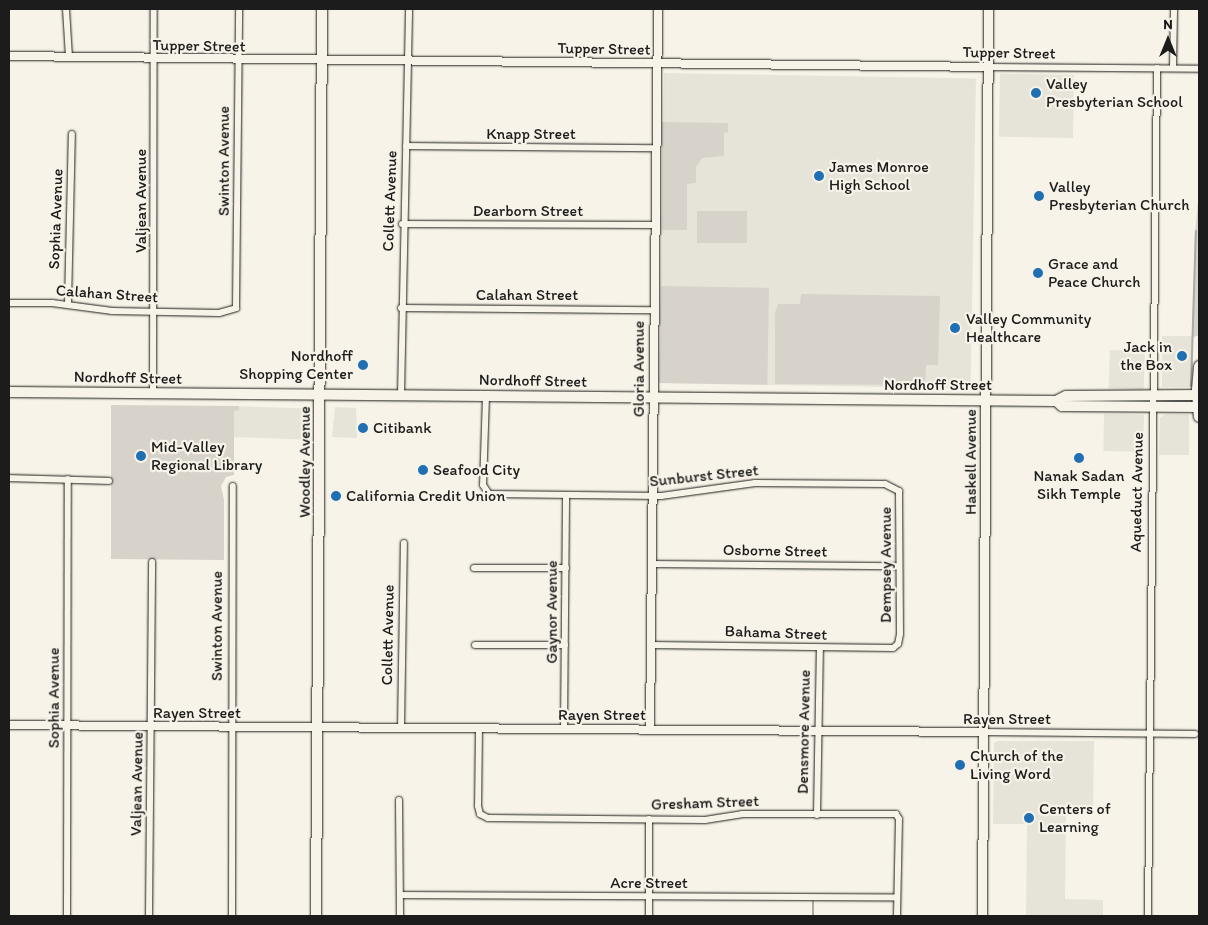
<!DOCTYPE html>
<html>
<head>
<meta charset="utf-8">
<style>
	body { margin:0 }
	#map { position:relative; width:1208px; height:925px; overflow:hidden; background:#f7f3e8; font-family:Itim,sans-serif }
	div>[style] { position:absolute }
	.built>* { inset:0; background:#e6e3d9; transform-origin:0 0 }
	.green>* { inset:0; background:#d7d3cb; transform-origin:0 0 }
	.stream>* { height:2px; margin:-1px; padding:0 1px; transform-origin:1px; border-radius:1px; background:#aca9a2 }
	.roads { filter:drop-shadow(0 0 1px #1c1c1c) drop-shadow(0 0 1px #1c1c1c) }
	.minor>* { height:6px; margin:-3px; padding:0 3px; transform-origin:3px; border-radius:3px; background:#f7f3e8 }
	.tertiary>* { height:8px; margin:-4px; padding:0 4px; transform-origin:4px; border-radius:4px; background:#f7f3e8 }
	.secondary>* { height:9px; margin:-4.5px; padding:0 4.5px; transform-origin:4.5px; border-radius:4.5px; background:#f7f3e8 }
	.primary>* { height:10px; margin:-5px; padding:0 5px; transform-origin:5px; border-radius:5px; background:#f7f3e8 }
	.motorway>* { height:11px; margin:-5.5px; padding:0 5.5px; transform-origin:5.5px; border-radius:5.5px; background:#f7f3e8 }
	.dots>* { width:14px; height:14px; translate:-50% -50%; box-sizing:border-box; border:2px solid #f7f3e8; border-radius:50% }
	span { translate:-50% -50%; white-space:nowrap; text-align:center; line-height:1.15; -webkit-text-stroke:4.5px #f7f3e8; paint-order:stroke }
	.street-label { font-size:16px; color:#1c1c1c }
	.poi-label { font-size:16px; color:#1c1c1c }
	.left { translate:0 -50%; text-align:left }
	.right { translate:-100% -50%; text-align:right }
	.frame { position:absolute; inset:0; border:10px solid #1c1c1c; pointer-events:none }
	.north { position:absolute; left:1143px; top:15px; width:50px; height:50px; -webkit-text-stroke:4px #f7f3e8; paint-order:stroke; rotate:0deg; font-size:14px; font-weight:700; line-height:20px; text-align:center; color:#1c1c1c }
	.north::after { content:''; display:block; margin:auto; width:18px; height:22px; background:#1c1c1c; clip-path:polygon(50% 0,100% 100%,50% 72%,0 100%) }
</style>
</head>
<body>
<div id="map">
	<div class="built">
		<div style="left:664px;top:73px;width:312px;height:310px;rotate:1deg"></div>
		<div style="left:1074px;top:75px;width:63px;height:74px;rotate:91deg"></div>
		<div style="left:1162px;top:336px;width:30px;height:51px"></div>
		<div style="left:1110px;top:350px;width:35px;height:38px;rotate:2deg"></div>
		<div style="left:233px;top:406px;width:72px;height:31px;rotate:2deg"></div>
		<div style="clip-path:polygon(335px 407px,356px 408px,357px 438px,332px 437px)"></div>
		<div style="left:1104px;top:414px;width:40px;height:37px;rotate:1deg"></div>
		<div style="clip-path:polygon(1165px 414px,1189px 414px,1189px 455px,1159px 455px,1160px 418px)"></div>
		<div style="clip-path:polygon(1094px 741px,1093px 812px,1066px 812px,1065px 899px,1103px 900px,1103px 916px,1026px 916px,1027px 824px,993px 824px,994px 743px,998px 741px)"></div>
	</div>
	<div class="green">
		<div style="clip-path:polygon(662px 122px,728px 123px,728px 132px,724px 133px,724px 156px,702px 158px,696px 167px,696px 183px,687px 184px,687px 230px,662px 230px)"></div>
		<div style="clip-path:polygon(1199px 190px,1199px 335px,1194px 337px,1192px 336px,1195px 234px)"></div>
		<div style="left:697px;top:211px;width:50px;height:32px"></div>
		<div style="left:661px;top:286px;width:108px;height:97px;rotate:1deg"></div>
		<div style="clip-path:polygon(801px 294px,940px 296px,938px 365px,926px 365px,925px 385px,775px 384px,775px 313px,778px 304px,800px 304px)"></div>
		<div style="clip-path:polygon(111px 405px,239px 406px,239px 410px,234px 411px,234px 475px,226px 477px,221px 486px,224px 500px,224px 560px,111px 559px)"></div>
	</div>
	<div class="stream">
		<div style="left:1191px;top:386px;width:155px;rotate:-88.2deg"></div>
		<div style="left:813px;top:916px;width:15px;rotate:-90deg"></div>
	</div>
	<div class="roads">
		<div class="minor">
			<div style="left:66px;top:9px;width:48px;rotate:86.4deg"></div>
			<div style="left:988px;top:67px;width:211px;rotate:0.5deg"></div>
			<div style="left:1173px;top:68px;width:59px;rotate:-89deg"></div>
			<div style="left:406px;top:146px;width:249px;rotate:0.5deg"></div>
			<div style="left:402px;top:224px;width:252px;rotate:0.2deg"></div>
			<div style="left:9px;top:303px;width:43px"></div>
			<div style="left:52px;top:303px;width:61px;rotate:7.6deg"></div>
			<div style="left:112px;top:311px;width:107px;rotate:1.1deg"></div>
			<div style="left:219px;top:313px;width:18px;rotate:-16deg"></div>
			<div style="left:236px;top:308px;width:299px;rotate:-89.4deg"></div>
			<div style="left:68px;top:304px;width:170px;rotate:-88.7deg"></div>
			<div style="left:401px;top:308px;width:252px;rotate:0.5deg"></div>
			<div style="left:153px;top:394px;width:385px;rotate:-89.9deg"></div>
			<div style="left:401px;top:395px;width:386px;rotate:-88.8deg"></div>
			<div style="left:486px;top:396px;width:89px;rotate:91.9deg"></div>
			<div style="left:483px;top:485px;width:11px;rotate:56deg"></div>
			<div style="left:489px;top:494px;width:172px;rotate:0.7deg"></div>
			<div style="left:661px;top:496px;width:95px;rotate:-7.9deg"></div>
			<div style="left:755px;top:483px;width:130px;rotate:0.4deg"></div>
			<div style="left:885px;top:484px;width:16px;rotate:27deg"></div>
			<div style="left:899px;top:491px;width:143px;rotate:89.6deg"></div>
			<div style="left:900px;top:634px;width:10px;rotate:101deg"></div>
			<div style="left:898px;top:644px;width:6px;rotate:141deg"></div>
			<div style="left:893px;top:648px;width:242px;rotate:-179.3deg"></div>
			<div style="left:9px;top:478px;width:100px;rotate:1.7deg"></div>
			<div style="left:651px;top:564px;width:247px;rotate:0.5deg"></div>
			<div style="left:474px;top:568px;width:92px"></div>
			<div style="left:475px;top:645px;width:90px"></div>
			<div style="left:401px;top:728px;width:185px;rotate:-89.1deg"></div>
			<div style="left:479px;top:728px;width:78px;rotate:90.7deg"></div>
			<div style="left:478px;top:806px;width:8px;rotate:76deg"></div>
			<div style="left:480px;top:814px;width:9px;rotate:27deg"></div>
			<div style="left:488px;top:818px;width:217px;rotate:0.5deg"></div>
			<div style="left:705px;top:820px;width:37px;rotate:-9deg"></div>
			<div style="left:742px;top:814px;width:154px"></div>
			<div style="left:896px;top:814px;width:6px;rotate:59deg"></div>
			<div style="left:899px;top:819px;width:97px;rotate:91.2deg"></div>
			<div style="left:564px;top:729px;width:234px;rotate:-89.5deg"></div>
			<div style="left:983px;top:732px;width:212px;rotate:0.5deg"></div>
			<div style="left:399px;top:800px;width:116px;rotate:89.5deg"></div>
			<div style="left:817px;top:815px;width:166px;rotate:-89deg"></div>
			<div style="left:649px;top:819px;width:97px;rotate:90deg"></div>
			<div style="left:400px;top:895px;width:497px;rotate:0.3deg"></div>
			<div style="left:67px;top:916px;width:437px;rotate:-89.9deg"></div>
			<div style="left:149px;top:916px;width:354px;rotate:-89.5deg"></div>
			<div style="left:232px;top:916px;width:430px;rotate:-89.9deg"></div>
			<div style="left:1148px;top:916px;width:848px;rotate:-89.39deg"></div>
		</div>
		<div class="tertiary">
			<div style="left:9px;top:56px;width:979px;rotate:0.64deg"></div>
			<div style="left:9px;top:725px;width:974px;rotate:0.41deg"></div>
			<div style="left:650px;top:729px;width:720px;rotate:-89.36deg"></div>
		</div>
		<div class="secondary">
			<div style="left:982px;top:916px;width:907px;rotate:-89.62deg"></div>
		</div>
		<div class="primary">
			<div style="left:9px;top:392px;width:1047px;rotate:0.49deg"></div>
			<div style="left:1056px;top:401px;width:11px;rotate:-27deg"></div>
			<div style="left:1066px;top:396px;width:133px;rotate:-0.4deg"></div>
			<div style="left:1056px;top:401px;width:8px;rotate:40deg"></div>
			<div style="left:1062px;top:406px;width:137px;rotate:0.4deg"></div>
			<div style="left:316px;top:916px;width:907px;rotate:-89.62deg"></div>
		</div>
		<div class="motorway">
			<div style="left:1199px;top:366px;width:24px;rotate:95deg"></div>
			<div style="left:1197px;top:390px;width:26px;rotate:86deg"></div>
		</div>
	</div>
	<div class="dots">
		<div style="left:1036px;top:93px;background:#1f6fb2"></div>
		<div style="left:819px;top:176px;background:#1f6fb2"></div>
		<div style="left:1039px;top:196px;background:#1f6fb2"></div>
		<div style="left:1038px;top:273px;background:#1f6fb2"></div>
		<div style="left:955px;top:328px;background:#1f6fb2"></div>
		<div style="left:1182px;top:356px;background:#1f6fb2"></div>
		<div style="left:363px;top:365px;background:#1f6fb2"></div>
		<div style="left:363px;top:428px;background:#1f6fb2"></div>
		<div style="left:141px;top:456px;background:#1f6fb2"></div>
		<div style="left:1079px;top:458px;background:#1f6fb2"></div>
		<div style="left:423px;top:470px;background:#1f6fb2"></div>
		<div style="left:336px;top:496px;background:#1f6fb2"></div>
		<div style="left:960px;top:765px;background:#1f6fb2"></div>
		<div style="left:1029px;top:818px;background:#1f6fb2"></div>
	</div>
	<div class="street-label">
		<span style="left:199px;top:46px;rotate:1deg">Tupper Street</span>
		<span style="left:604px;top:49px;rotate:1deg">Tupper Street</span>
		<span style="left:1009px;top:53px;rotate:1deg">Tupper Street</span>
		<span style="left:531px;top:134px">Knapp Street</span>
		<span style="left:224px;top:161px;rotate:-90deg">Swinton Avenue</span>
		<span style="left:141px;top:201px;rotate:-90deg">Valjean Avenue</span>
		<span style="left:390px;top:201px;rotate:-88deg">Collett Avenue</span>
		<span style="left:528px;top:211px">Dearborn Street</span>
		<span style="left:56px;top:219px;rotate:-88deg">Sophia Avenue</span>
		<span style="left:107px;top:294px;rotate:4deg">Calahan Street</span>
		<span style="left:527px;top:295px">Calahan Street</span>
		<span style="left:639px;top:369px;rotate:-90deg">Gloria Avenue</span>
		<span style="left:128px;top:378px;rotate:1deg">Nordhoff Street</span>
		<span style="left:533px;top:381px;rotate:1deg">Nordhoff Street</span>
		<span style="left:938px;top:385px">Nordhoff Street</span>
		<span style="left:305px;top:462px;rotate:-90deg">Woodley Avenue</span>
		<span style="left:971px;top:462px;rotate:-90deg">Haskell Avenue</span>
		<span style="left:704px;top:476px;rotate:-6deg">Sunburst Street</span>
		<span style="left:1137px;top:492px;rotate:-89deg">Aqueduct Avenue</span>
		<span style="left:775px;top:551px;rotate:1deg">Osborne Street</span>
		<span style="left:886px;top:565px;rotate:-90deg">Dempsey Avenue</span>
		<span style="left:552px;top:612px;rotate:-90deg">Gaynor Avenue</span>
		<span style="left:217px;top:626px;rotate:-90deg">Swinton Avenue</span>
		<span style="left:776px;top:633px;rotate:2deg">Bahama Street</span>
		<span style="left:388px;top:635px;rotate:-89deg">Collett Avenue</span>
		<span style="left:54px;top:698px;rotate:-90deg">Sophia Avenue</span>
		<span style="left:197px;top:713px">Rayen Street</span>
		<span style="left:602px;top:715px">Rayen Street</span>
		<span style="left:1007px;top:719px">Rayen Street</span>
		<span style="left:804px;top:732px;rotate:-89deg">Densmore Avenue</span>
		<span style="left:137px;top:784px;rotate:-89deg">Valjean Avenue</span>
		<span style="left:705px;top:803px;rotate:-2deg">Gresham Street</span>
		<span style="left:649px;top:883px">Acre Street</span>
	</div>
	<div class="poi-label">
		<span class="left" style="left:1046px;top:93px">Valley<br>Presbyterian School</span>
		<span class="left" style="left:829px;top:176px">James Monroe<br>High School</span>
		<span class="left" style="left:1049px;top:196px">Valley<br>Presbyterian Church</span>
		<span class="left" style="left:1048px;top:273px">Grace and<br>Peace Church</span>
		<span class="left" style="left:966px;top:328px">Valley Community<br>Healthcare</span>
		<span class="right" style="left:1172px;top:356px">Jack in<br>the Box</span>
		<span class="right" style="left:353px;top:365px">Nordhoff<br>Shopping Center</span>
		<span class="left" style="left:373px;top:428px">Citibank</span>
		<span class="left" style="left:151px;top:456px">Mid-Valley<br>Regional Library</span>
		<span class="left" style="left:433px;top:470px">Seafood City</span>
		<span style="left:1079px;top:485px">Nanak Sadan<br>Sikh Temple</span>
		<span class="left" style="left:346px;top:496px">California Credit Union</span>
		<span class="left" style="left:970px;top:765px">Church of the<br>Living Word</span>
		<span class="left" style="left:1039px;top:818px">Centers of<br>Learning</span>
	</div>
	<div class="frame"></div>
	<div class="north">N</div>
</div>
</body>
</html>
